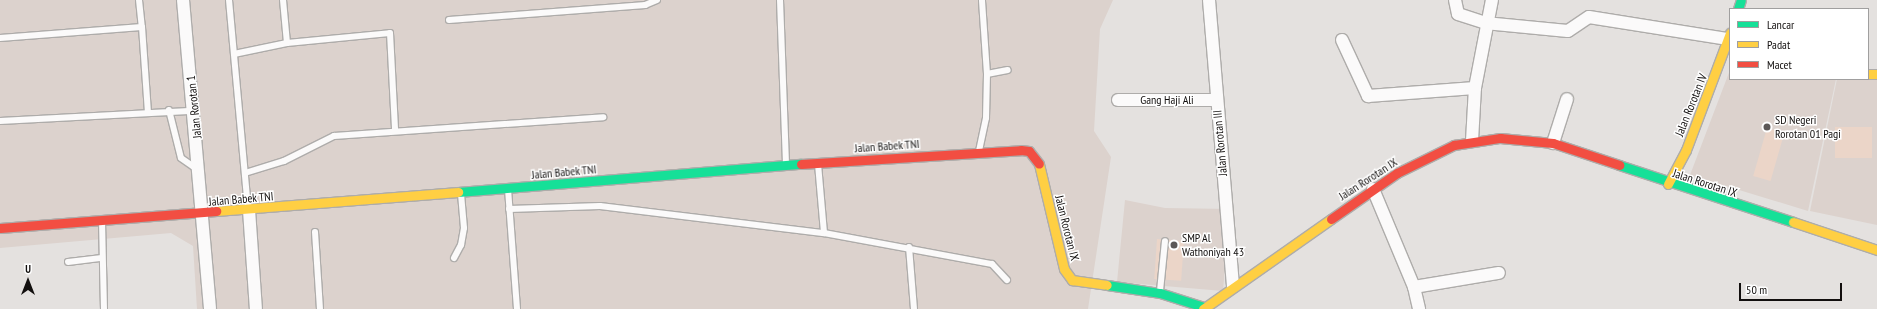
<!DOCTYPE html>
<html>
<head>
<meta charset="utf-8">
<style>
  body { margin:0 }
  #map { position:relative; width:1877px; height:309px; overflow:hidden; background:#e4e1df; font-family:"PT Sans Narrow",sans-serif }
  div>[style] { position:absolute }
  [style*='--x'] { left:calc(var(--x)*1px); top:calc(var(--y)*1px); width:calc(var(--w)*1px); rotate:calc(var(--a)*1deg) }
  .built>* { inset:0; background:#dcd2cd }
  .green>* { inset:0; background:#ebd5c8; transform-origin:0 0 }
  .roads { filter:drop-shadow(1px 0 #aeacaa) drop-shadow(-1px 0 #aeacaa) drop-shadow(0 1px #aeacaa) drop-shadow(0 -1px #aeacaa) }
  .lane>* { height:6px; margin:-3px; padding:0 3px; transform-origin:3px; border-radius:3px; background:#fbfafa }
  .street>* { height:12px; margin:-6px; padding:0 6px; transform-origin:6px; border-radius:6px; background:#fbfafa }
  .fast>* { height:9px; margin:-4.5px; padding:0 4.5px; transform-origin:4.5px; border-radius:4.5px; background:#16e098 }
  .slow>* { height:9px; margin:-4.5px; padding:0 4.5px; transform-origin:4.5px; border-radius:4.5px; background:#ffcf43 }
  .jam>* { height:9px; margin:-4.5px; padding:0 4.5px; transform-origin:4.5px; border-radius:4.5px; background:#f24e42 }
  .dots>* { width:11px; height:11px; translate:-50% -50%; box-sizing:border-box; border:2px solid #fff; border-radius:50% }
  span { translate:-50% -50%; white-space:nowrap; text-align:center; line-height:1.15; -webkit-text-stroke:3px #fff; paint-order:stroke }
  .street-label { font-size:12px; color:#120f0e }
  .poi-label { font-size:12px; color:#120f0e }
  .left { translate:0 -50%; text-align:left }
  .legend { position:absolute; left:1729px; top:8px; width:140px; height:72px; box-sizing:border-box; background:#fff; border:1px solid #a09f9f; margin:0; padding:5px 7px; list-style:none; font-size:12px; color:#120f0e }
  .legend li { display:flex; align-items:center; gap:8px; height:20px }
  .legend b { width:20px; border:1px solid #a09f9f }
  .north { position:absolute; left:8px; top:261px; width:40px; height:40px; -webkit-text-stroke:3px #fff; paint-order:stroke; rotate:0deg; font-size:11px; font-weight:700; line-height:16px; text-align:center; color:#120f0e }
  .north::after { content:''; display:block; margin:auto; width:14px; height:18px; background:#120f0e; clip-path:polygon(50% 0,100% 100%,50% 72%,0 100%) }
  .scale { position:absolute; left:1739px; top:283px; width:103px; height:18px; box-sizing:border-box; border:2px solid #120f0e; border-top:0; padding-left:5px; font-size:12px; line-height:14px; white-space:nowrap; color:#120f0e; -webkit-text-stroke:3px #fff; paint-order:stroke }
</style>
</head>
<body>
<div id="map">
  <div class="built">
    <i style="clip-path:polygon(0 0,1113px 0,1100px 29px,1094px 131px,1111px 157px,1088px 309px,197px 309px,193px 246px,171px 233px,0 248px)"></i>
    <i style="clip-path:polygon(1730px 70px,1730px 79px,1836px 79px,1808px 211px,1690px 175px)"></i>
    <i style="clip-path:polygon(1837px 79px,1877px 79px,1877px 225px,1810px 211px)"></i>
    <i style="clip-path:polygon(1125px 200px,1165px 208px,1230px 209px,1223px 291px,1117px 282px)"></i>
  </div>
  <div class="green">
    <i style="left:1835px;top:127px;width:37px;height:31px"></i>
    <i style="left:1767px;top:128px;width:18px;height:50px;rotate:16deg"></i>
    <i style="left:1157px;top:239px;width:27px;height:40px;rotate:4deg"></i>
  </div>
  <div class="roads">
    <div class="lane">
      <i style="--x:139;--y:0;--w:27;--a:84"></i>
      <i style="--x:229;--y:0;--w:209;--a:84.8"></i>
      <i style="--x:283;--y:0;--w:43;--a:84.7"></i>
      <i style="--x:780;--y:0;--w:164;--a:87.9"></i>
      <i style="--x:449;--y:20;--w:197;--a:-4.4"></i>
      <i style="--x:645;--y:5;--w:13;--a:-23"></i>
      <i style="--x:0;--y:38;--w:142;--a:-4.4"></i>
      <i style="--x:142;--y:27;--w:85;--a:86"></i>
      <i style="--x:234;--y:54;--w:54;--a:-11.7"></i>
      <i style="--x:287;--y:43;--w:103;--a:-5.5"></i>
      <i style="--x:390;--y:33;--w:96;--a:87"></i>
      <i style="--x:987;--y:74;--w:21;--a:-11"></i>
      <i style="--x:169;--y:110;--w:49;--a:76"></i>
      <i style="--x:181;--y:158;--w:21;--a:35"></i>
      <i style="--x:0;--y:121;--w:194;--a:-3"></i>
      <i style="--x:979;--y:151;--w:34;--a:-78"></i>
      <i style="--x:986;--y:118;--w:44;--a:-88.7"></i>
      <i style="--x:987;--y:74;--w:74;--a:-93.9"></i>
      <i style="--x:818;--y:164;--w:69;--a:85"></i>
      <i style="--x:245;--y:173;--w:41;--a:-17.1"></i>
      <i style="--x:284;--y:161;--w:56;--a:-26.6"></i>
      <i style="--x:334;--y:136;--w:270;--a:-4"></i>
      <i style="--x:508;--y:189;--w:120;--a:85.7"></i>
      <i style="--x:509;--y:209;--w:91;--a:-1.9"></i>
      <i style="--x:600;--y:206;--w:226;--a:6.9"></i>
      <i style="--x:824;--y:233;--w:171;--a:10.5"></i>
      <i style="--x:992;--y:264;--w:22;--a:47"></i>
      <i style="--x:102;--y:221;--w:88;--a:88.7"></i>
      <i style="--x:315;--y:232;--w:77;--a:86.3"></i>
      <i style="--x:909;--y:247;--w:62;--a:85.4"></i>
      <i style="--x:454;--y:258;--w:15;--a:-62"></i>
      <i style="--x:461;--y:245;--w:17;--a:-80"></i>
      <i style="--x:464;--y:228;--w:36;--a:-95"></i>
      <i style="--x:68;--y:262;--w:34;--a:-7"></i>
      <i style="--x:1160;--y:291;--w:50;--a:-84.3"></i>
    </div>
    <div class="street">
      <i style="--x:183;--y:0;--w:310;--a:85"></i>
      <i style="--x:1209;--y:0;--w:287;--a:85.2"></i>
      <i style="--x:1455;--y:0;--w:14;--a:78"></i>
      <i style="--x:1458;--y:14;--w:28;--a:18"></i>
      <i style="--x:1485;--y:23;--w:83;--a:5.5"></i>
      <i style="--x:1568;--y:31;--w:25;--a:-34"></i>
      <i style="--x:1589;--y:17;--w:141;--a:9"></i>
      <i style="--x:1342;--y:40;--w:62;--a:65.1"></i>
      <i style="--x:1368;--y:96;--w:107;--a:-4.3"></i>
      <i style="--x:1118;--y:100;--w:98;--a:0"></i>
      <i style="--x:1472;--y:141;--w:53;--a:-86.8"></i>
      <i style="--x:1475;--y:88;--w:90;--a:-79.1"></i>
      <i style="--x:1553;--y:143;--w:46;--a:-72.3"></i>
      <i style="--x:1373;--y:189;--w:106;--a:67.3"></i>
      <i style="--x:1414;--y:287;--w:23;--a:77"></i>
      <i style="--x:249;--y:210;--w:99;--a:86"></i>
      <i style="--x:1414;--y:287;--w:86;--a:-9.4"></i>
    </div>
    <div class="fast">
      <i style="--x:1738;--y:9;--w:9;--a:-72"></i>
      <i style="--x:1619;--y:165;--w:183;--a:18.1"></i>
      <i style="--x:458;--y:192;--w:344;--a:-4.7"></i>
      <i style="--x:1107;--y:285;--w:54;--a:8.6"></i>
      <i style="--x:1160;--y:293;--w:46;--a:17.7"></i>
    </div>
    <div class="slow">
      <i style="--x:1868;--y:74;--w:9;--a:0"></i>
      <i style="--x:1039;--y:164;--w:108;--a:76.6"></i>
      <i style="--x:1064;--y:269;--w:14;--a:54"></i>
      <i style="--x:1072;--y:280;--w:35;--a:8"></i>
      <i style="--x:1668;--y:184;--w:38;--a:-62"></i>
      <i style="--x:1686;--y:150;--w:125;--a:-69.4"></i>
      <i style="--x:216;--y:211;--w:243;--a:-4.5"></i>
      <i style="--x:1793;--y:222;--w:89;--a:18.4"></i>
      <i style="--x:1203;--y:309;--w:156;--a:-35.1"></i>
    </div>
    <div class="jam">
      <i style="--x:801;--y:164;--w:220;--a:-3.6"></i>
      <i style="--x:1021;--y:150;--w:8;--a:7"></i>
      <i style="--x:1029;--y:151;--w:16;--a:52"></i>
      <i style="--x:1331;--y:219;--w:80;--a:-34.9"></i>
      <i style="--x:1397;--y:173;--w:64;--a:-26.2"></i>
      <i style="--x:1454;--y:145;--w:47;--a:-8.7"></i>
      <i style="--x:1500;--y:138;--w:53;--a:5.4"></i>
      <i style="--x:1553;--y:143;--w:70;--a:18.4"></i>
      <i style="--x:0;--y:228;--w:217;--a:-4.5"></i>
    </div>
  </div>
  <div class="dots">
    <i style="left:1767px;top:127px;background:#5c5857"></i>
    <i style="left:1174px;top:245px;background:#5c5857"></i>
  </div>
  <div class="street-label">
    <span style="left:1167px;top:100px">Gang Haji Ali</span>
    <span style="left:1691px;top:105px;rotate:-68deg">Jalan Rorotan IV</span>
    <span style="left:194px;top:107px;rotate:-96deg">Jalan Rorotan 1</span>
    <span style="left:1220px;top:143px;rotate:-95deg">Jalan Rorotan III</span>
    <span style="left:887px;top:146px;rotate:-4deg">Jalan Babek TNI</span>
    <span style="left:564px;top:172px;rotate:-5deg">Jalan Babek TNI</span>
    <span style="left:1368px;top:179px;rotate:-33deg">Jalan Rorotan IX</span>
    <span style="left:1705px;top:183px;rotate:18deg">Jalan Rorotan IX</span>
    <span style="left:241px;top:199px;rotate:-5deg">Jalan Babek TNI</span>
    <span style="left:1067px;top:228px;rotate:76deg">Jalan Rorotan IX</span>
  </div>
  <div class="poi-label">
    <span class="left" style="left:1775px;top:127px">SD Negeri<br>Rorotan 01 Pagi</span>
    <span class="left" style="left:1182px;top:245px">SMP Al<br>Wathoniyah 43</span>
  </div>
  <ul class="legend">
  <li><b style="height:5px;background:#16e098"></b>Lancar</li>
  <li><b style="height:5px;background:#ffcf43"></b>Padat</li>
  <li><b style="height:5px;background:#f24e42"></b>Macet</li>
  </ul>
  <div class="north">U</div>
  <div class="scale">50 m</div>
</div>
</body>
</html>
